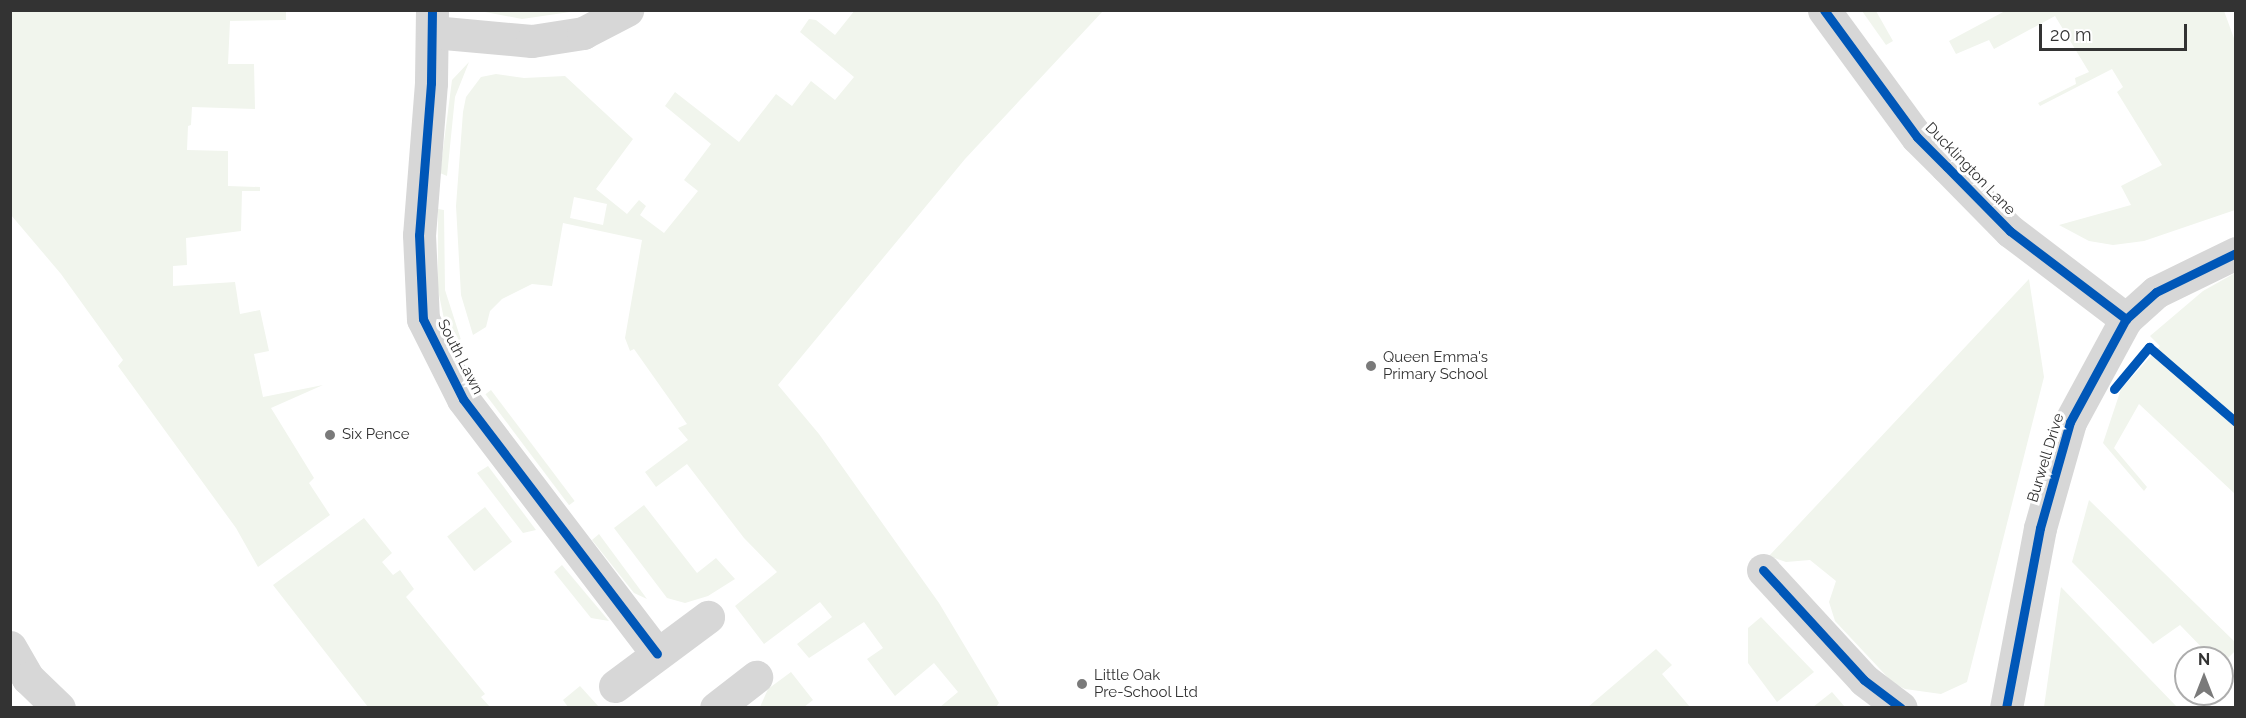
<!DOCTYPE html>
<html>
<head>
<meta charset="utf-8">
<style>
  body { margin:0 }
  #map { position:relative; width:2246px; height:718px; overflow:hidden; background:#fff; font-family:Raleway,sans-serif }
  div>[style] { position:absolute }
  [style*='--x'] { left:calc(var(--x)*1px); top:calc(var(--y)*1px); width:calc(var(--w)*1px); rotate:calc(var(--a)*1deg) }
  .green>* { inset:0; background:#f1f5ed; transform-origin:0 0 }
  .minor>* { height:33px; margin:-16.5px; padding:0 16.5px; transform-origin:16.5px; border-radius:16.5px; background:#d7d7d7 }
  .cycleway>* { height:9px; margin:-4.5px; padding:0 4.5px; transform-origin:4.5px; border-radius:4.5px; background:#0057b8 }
  .dots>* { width:16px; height:16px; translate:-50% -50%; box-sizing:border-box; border:3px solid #fff; border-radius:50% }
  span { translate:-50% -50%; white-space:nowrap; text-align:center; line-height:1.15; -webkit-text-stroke:6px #fff; paint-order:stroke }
  .street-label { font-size:15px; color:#333 }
  .poi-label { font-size:15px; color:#333 }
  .left { translate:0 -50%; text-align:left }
  .frame { position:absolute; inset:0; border:12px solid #333; pointer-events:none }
  .north { position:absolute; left:2174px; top:646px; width:60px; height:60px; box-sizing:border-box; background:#fff; border:2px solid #adadad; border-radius:50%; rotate:0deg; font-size:16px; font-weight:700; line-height:24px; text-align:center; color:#333 }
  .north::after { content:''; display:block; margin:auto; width:21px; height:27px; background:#7a7a7a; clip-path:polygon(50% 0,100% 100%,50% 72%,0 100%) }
  .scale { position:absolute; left:2039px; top:24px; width:148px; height:27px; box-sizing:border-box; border:3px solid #333; border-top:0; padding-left:8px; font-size:18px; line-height:21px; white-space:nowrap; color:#333; -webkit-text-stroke:4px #fff; paint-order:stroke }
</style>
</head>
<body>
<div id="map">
  <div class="green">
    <i style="clip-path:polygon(evenodd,855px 10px,1103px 11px,965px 159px,778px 385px,819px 434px,939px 603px,999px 703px,996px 707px,940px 707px,958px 692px,934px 663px,895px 696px,867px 659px,883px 648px,864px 622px,809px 658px,797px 644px,832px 617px,820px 602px,764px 644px,735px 606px,777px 572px,744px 538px,687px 464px,656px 487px,645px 472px,688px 440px,678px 428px,687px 424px,634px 349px,630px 351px,625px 338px,642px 240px,563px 223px,552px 286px,532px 284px,502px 299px,490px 311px,486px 327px,473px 335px,461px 295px,456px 206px,463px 112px,466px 97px,481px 77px,496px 74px,524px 78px,565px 76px,633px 139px,596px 189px,627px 214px,639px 200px,646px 206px,640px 215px,664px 233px,698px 191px,684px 180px,711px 144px,665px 106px,675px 92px,739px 142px,776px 94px,792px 106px,811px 81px,835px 100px,854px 77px,800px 32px,809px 19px,816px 20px,835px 35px,855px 10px,574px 197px,607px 204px,603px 225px,570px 218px,574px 197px)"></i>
    <i style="clip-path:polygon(10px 11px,286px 11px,286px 20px,230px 21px,228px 64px,254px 64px,255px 109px,192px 107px,191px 125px,188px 126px,187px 150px,228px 151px,228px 186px,260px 187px,260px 191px,242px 191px,241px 231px,186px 238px,187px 265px,173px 266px,173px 286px,235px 282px,240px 314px,260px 310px,269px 351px,254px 354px,263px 397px,323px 385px,271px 408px,314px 478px,309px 483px,330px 515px,258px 567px,236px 528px,118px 366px,123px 360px,61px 274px,11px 215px)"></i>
    <i style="clip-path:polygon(577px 11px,522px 19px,485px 12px,486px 10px)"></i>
    <i style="clip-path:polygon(1862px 11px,1876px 11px,1893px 41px,1886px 45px)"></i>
    <i style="clip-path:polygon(2005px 11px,2224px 11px,2235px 41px,2235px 210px,2144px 241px,2113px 245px,2089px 241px,2059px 225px,2131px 205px,2121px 186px,2162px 165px,2117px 92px,2123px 87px,2112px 69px,2040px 106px,2038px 103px,2076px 84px,2075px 78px,2089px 72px,2055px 16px,1994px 49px,1989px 40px,1956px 54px,1949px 41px)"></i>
    <i style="clip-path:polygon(469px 62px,455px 97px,447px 176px,440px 173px,452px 80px)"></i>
    <i style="clip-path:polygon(438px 209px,444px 210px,445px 290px,462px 343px,456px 345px,444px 319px,438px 290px)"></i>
    <i style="clip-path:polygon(2235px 273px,2235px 494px,2139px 404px,2114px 448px,2147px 487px,2144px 491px,2103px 443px,2121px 389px,2160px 346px,2150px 336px,2203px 291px)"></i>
    <i style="clip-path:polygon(2029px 279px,2044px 377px,1967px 682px,1941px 694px,1905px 689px,1893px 683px,1835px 621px,1829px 602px,1836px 581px,1810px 560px,1786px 562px,1769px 556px)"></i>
    <i style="left:491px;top:390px;width:139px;height:7px;rotate:53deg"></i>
    <i style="clip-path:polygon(488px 466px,536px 530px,523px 533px,477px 473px)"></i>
    <i style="clip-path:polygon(2089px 500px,2235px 642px,2235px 651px,2222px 664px,2222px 658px,2212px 658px,2180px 625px,2153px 644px,2072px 562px)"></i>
    <i style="clip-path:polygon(644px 505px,697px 573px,716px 558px,735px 579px,708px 596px,685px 603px,667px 598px,614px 528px)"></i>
    <i style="left:485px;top:507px;width:44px;height:48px;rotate:52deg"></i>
    <i style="clip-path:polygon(364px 518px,392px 553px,382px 562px,393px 575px,400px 570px,414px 589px,406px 597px,485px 694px,481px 697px,490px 707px,368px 707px,273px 585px)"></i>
    <i style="clip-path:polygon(599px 534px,647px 599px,634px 593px,592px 540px)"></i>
    <i style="clip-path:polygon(562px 565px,609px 621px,591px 618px,554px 572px)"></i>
    <i style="clip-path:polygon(2061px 587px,2177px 707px,2044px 707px)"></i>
    <i style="clip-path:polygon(1761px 617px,1814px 672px,1777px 702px,1748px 663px,1748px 628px)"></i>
    <i style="clip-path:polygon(1656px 649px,1672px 665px,1662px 674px,1690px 707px,1588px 707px)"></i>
    <i style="clip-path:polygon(791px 672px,813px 700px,804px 707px,760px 707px,768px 689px)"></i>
    <i style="clip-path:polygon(580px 686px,599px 707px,568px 707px,563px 700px)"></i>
    <i style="clip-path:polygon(1832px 692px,1845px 707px,1813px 707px)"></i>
  </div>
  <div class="minor">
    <i style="--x:432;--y:10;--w:73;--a:90.8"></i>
    <i style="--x:431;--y:83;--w:152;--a:94.5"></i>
    <i style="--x:419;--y:235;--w:84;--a:87.3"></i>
    <i style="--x:423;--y:319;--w:89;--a:63.4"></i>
    <i style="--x:463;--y:399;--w:320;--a:52.7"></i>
    <i style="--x:1824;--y:10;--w:157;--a:53.8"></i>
    <i style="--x:1917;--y:137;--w:42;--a:45"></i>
    <i style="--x:1947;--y:167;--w:90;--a:45.5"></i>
    <i style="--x:2010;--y:231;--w:146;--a:37.2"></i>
    <i style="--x:433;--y:32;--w:99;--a:5.2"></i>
    <i style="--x:532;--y:41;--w:52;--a:-8.9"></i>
    <i style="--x:583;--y:33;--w:50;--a:-27.6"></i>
    <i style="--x:1763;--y:570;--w:149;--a:47.4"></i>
    <i style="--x:1864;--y:680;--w:46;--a:37.1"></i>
    <i style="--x:10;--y:647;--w:36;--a:60"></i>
    <i style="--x:28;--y:678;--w:43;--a:44.1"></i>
    <i style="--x:615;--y:686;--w:116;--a:-36.6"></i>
    <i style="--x:716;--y:708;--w:51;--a:-37.8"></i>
    <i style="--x:2006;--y:708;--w:183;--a:-79.3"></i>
    <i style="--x:2040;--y:528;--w:110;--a:-74.2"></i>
    <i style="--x:2070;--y:422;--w:117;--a:-61.5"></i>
    <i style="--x:2126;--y:319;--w:40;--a:-42"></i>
    <i style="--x:2156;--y:292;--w:89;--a:-26"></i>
  </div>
  <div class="cycleway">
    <i style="--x:432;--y:10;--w:73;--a:90.8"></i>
    <i style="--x:431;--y:83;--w:152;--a:94.5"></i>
    <i style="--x:419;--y:235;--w:84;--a:87.3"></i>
    <i style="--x:423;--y:319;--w:89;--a:63.4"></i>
    <i style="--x:463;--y:399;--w:320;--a:52.7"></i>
    <i style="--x:1824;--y:10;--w:157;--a:53.8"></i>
    <i style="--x:1917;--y:137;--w:42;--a:45"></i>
    <i style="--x:1947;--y:167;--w:90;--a:45.5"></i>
    <i style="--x:2010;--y:231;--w:146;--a:37.2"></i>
    <i style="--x:2114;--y:389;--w:55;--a:-50.2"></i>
    <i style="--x:2149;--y:347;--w:115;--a:40.8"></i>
    <i style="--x:1763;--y:570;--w:149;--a:47.4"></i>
    <i style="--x:1864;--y:680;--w:46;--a:37.1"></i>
    <i style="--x:2006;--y:708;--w:183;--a:-79.3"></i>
    <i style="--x:2040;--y:528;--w:110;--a:-74.2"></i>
    <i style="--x:2070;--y:422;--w:117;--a:-61.5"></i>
    <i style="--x:2126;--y:319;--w:40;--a:-42"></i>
    <i style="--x:2156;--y:292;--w:89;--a:-26"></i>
  </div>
  <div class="dots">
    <i style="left:1371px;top:366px;background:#7a7a7a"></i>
    <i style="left:330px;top:435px;background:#7a7a7a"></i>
    <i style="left:1082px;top:684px;background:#7a7a7a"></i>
  </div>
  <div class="street-label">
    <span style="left:1970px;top:169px;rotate:46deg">Ducklington Lane</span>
    <span style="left:460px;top:357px;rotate:63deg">South Lawn</span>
    <span style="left:2046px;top:458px;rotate:-73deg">Burwell Drive</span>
  </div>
  <div class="poi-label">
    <span class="left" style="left:1383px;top:366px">Queen Emma's<br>Primary School</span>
    <span class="left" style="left:342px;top:435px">Six Pence</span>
    <span class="left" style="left:1094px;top:684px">Little Oak<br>Pre-School Ltd</span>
  </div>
  <div class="frame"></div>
  <div class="north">N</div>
  <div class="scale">20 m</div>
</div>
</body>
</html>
